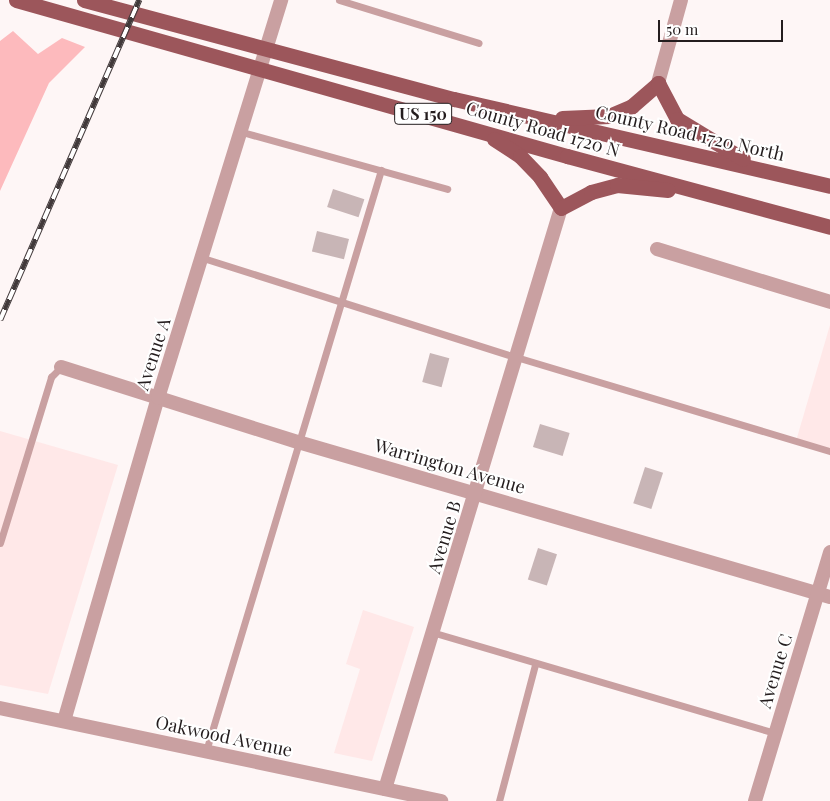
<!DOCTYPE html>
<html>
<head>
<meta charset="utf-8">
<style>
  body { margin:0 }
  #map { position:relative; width:830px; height:801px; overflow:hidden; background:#fef6f6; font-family:"Playfair Display",serif }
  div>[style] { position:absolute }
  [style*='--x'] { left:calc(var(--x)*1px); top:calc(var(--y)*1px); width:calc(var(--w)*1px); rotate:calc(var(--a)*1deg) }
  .built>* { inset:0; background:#ffe8e8 }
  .green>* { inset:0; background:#fdbabd }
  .building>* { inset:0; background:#c8b5b6; transform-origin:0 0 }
  .lane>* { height:7px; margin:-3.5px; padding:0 3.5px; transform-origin:3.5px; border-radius:3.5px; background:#c9a0a1 }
  .street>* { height:14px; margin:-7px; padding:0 7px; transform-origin:7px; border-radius:7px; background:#c9a0a1 }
  .primary>* { height:15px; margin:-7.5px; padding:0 7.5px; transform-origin:7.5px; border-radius:7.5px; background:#9c565b }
  .rail>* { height:5.5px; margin-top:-2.75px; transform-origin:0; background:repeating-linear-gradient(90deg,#fff 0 11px,#41393a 0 22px); box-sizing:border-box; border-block:1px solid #41393a }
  span { translate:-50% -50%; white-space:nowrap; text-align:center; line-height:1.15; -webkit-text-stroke:4px #fff; paint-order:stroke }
  .shield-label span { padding:1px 4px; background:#fff; border:1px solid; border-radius:4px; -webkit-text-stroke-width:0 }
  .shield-label { font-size:16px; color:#241d1e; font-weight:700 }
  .street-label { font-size:18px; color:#241d1e }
  .scale { position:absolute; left:658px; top:20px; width:125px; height:22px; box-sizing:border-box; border:2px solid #241d1e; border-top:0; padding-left:6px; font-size:15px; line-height:18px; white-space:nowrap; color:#241d1e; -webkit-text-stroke:4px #fff; paint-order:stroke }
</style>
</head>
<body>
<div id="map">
  <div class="built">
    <i style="clip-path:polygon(830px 325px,830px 451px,796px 441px)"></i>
    <i style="clip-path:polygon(0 431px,118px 465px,48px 694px,0 685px)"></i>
    <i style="clip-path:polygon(363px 610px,414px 627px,372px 761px,334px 753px,360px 669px,346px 664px)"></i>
  </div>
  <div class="green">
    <i style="clip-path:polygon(13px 31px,38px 54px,62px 38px,85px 47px,49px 83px,0 191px,0 41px)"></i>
  </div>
  <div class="building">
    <i style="left:333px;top:189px;width:33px;height:19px;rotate:18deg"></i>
    <i style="left:317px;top:231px;width:33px;height:21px;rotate:14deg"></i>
    <i style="left:430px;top:353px;width:20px;height:30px;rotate:15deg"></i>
    <i style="left:540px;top:424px;width:31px;height:24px;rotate:17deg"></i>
    <i style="left:645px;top:467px;width:19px;height:38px;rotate:18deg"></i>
    <i style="left:538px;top:548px;width:20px;height:33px;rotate:18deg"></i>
  </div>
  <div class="lane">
    <i style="--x:339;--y:0;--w:146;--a:17.1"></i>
    <i style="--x:242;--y:132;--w:213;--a:15.5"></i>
    <i style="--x:203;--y:258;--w:328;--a:17.6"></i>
    <i style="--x:516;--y:357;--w:328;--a:16.7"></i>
    <i style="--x:0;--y:543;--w:174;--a:-72.9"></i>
    <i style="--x:51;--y:377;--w:14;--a:-45"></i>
    <i style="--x:435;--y:633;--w:354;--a:16.4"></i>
    <i style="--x:206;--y:751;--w:607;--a:-73.24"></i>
    <i style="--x:499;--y:801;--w:141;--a:-75.2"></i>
  </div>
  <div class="street">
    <i style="--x:658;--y:83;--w:86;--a:-74.5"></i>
    <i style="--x:657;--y:249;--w:181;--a:17"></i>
    <i style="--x:61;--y:367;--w:249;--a:17.6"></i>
    <i style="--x:298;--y:442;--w:554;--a:16.24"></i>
    <i style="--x:0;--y:708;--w:451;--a:11.9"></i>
    <i style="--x:64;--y:721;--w:336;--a:-73.8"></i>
    <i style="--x:158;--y:398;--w:417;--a:-72.8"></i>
    <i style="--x:385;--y:789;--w:607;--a:-73.15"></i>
    <i style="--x:755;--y:801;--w:260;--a:-73.2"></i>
  </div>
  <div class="primary">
    <i style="--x:16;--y:0;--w:573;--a:15.81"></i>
    <i style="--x:567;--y:156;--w:272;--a:15.1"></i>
    <i style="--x:84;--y:0;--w:383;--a:15"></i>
    <i style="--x:454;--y:99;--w:386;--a:13"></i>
    <i style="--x:562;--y:118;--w:47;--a:-2.4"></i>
    <i style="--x:609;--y:116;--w:25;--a:-23"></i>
    <i style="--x:632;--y:106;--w:35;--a:-41"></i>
    <i style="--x:658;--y:83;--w:41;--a:62.2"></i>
    <i style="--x:677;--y:119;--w:77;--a:31.2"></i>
    <i style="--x:494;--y:139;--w:31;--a:33"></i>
    <i style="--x:520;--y:156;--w:29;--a:46"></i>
    <i style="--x:540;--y:177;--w:37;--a:56"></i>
    <i style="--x:561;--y:208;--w:34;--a:-28"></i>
    <i style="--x:591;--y:192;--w:27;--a:-15"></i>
    <i style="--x:617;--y:185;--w:51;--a:5.6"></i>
  </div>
  <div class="rail">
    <i style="--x:0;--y:320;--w:349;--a:-66.5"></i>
  </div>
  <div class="shield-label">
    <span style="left:423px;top:114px">US 150</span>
  </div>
  <div class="street-label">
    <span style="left:543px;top:129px;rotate:16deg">County Road 1720 N</span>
    <span style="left:690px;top:133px;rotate:13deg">County Road 1720 North</span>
    <span style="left:153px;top:354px;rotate:-72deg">Avenue A</span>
    <span style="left:450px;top:466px;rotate:16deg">Warrington Avenue</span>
    <span style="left:444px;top:537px;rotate:-73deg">Avenue B</span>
    <span style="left:775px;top:671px;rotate:-73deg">Avenue C</span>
    <span style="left:224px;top:736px;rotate:12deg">Oakwood Avenue</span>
  </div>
  <div class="scale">50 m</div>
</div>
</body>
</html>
